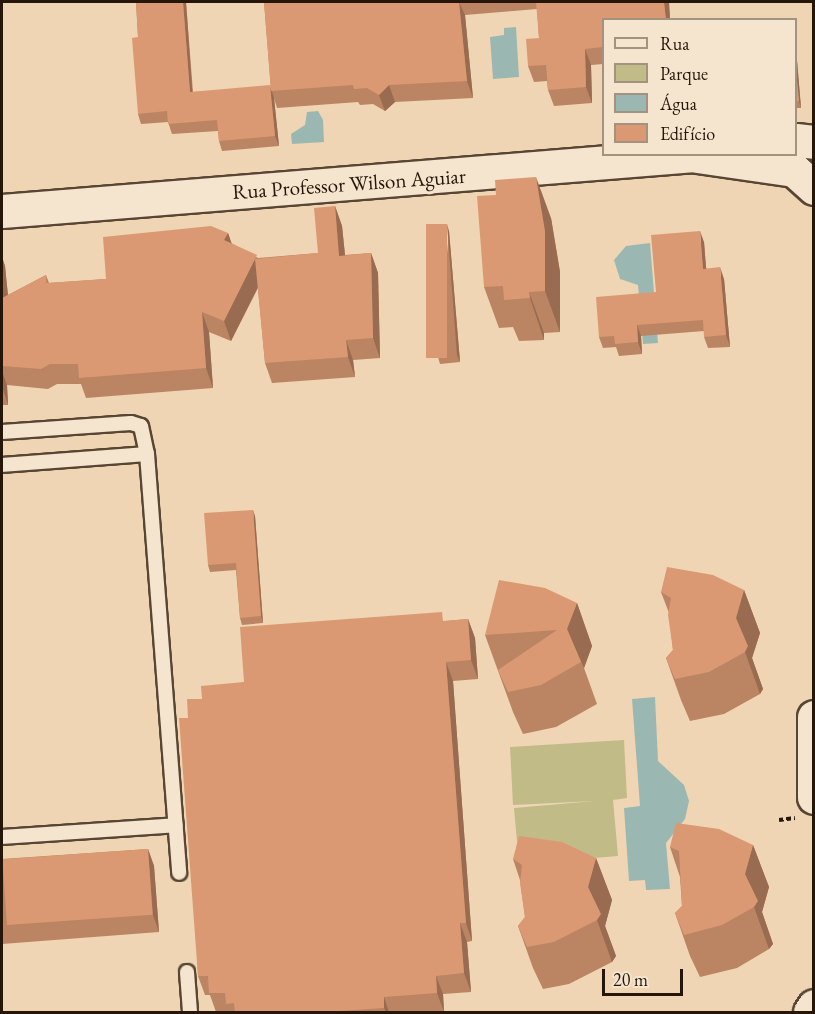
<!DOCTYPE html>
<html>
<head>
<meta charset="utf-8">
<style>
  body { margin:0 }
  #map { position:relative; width:815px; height:1014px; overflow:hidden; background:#efd5b3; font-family:"EB Garamond",serif }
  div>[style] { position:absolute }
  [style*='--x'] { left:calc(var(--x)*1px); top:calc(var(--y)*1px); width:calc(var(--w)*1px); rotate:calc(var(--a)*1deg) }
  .green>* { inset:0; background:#c1bb88 }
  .water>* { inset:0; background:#9ab8b1 }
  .path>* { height:4px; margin-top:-2px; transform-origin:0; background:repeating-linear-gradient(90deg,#251609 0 4.5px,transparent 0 7.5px) }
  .roads { filter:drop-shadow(2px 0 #584634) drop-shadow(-2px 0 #584634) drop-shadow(0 2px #584634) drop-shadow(0 -2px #584634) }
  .service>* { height:14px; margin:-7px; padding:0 7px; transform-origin:7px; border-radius:7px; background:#f5e4ce }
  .tertiary>* { height:33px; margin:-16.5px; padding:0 16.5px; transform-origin:16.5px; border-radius:16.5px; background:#f5e4ce }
  .wall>* { inset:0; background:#bb8463 }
  .shaded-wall>* { inset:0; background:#996b50 }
  .building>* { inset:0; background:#da9973; transform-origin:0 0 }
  span { translate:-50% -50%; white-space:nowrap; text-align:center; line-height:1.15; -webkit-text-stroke:6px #f5e4ce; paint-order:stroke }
  .street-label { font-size:21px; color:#251609 }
  .frame { position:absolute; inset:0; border:3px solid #251609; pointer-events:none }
  .legend { position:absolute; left:602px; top:18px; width:195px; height:138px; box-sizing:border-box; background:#f5e4ce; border:2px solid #a2927f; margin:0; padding:8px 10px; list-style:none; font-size:18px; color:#251609 }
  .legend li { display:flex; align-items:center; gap:12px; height:30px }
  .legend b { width:30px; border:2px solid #a2927f }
  .scale { position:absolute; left:602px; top:969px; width:81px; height:27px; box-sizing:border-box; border:3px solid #251609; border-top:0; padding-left:8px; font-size:18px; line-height:21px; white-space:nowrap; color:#251609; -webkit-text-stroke:4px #f5e4ce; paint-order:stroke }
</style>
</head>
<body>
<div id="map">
  <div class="green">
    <i style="clip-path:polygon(624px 740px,627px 798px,613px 800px,618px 856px,519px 864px,514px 808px,595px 801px,513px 805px,510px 747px)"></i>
  </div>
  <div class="water">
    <i style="clip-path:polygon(516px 27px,519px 77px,493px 79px,490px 37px,504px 35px,504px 28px)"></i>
    <i style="clip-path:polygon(318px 111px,323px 120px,324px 142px,292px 144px,291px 134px,305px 125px,307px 112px)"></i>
    <i style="clip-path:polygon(650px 243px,658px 343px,643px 344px,638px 285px,620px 279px,614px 260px,626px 246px)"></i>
    <i style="clip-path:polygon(655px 697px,658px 761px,684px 785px,689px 801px,685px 819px,666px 843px,670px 889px,646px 890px,645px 880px,629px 881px,624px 808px,640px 806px,632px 699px)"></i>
  </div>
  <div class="path">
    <i style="--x:779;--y:820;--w:16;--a:-7"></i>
  </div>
  <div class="roads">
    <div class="service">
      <i style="--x:2;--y:432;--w:129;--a:-4"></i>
      <i style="--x:131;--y:423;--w:10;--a:17"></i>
      <i style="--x:141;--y:426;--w:29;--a:78"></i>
      <i style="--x:147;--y:454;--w:420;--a:85.6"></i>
      <i style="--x:2;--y:465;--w:145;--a:-4.3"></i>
      <i style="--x:2;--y:837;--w:174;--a:-3.9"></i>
      <i style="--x:187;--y:972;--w:40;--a:85.7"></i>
    </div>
    <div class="tertiary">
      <i style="--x:796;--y:140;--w:18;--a:6"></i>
      <i style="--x:697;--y:156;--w:98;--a:8.2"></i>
      <i style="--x:794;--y:170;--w:27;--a:42"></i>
      <i style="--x:2;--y:211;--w:707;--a:-4.62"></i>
      <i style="--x:814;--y:717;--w:80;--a:90"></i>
      <i style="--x:810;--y:1012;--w:7;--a:-56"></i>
    </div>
  </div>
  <div class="wall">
    <i style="clip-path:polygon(136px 2px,186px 2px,193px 92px,271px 89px,264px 2px,669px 2px,670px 20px,603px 20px,603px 64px,591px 65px,592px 103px,554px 106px,548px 90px,547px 81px,534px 82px,528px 66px,539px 38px,537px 9px,465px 15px,473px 98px,395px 102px,385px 111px,373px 104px,360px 105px,358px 102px,277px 108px,274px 98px,279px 146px,222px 151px,219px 141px,218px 131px,172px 134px,168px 122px,141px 124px,138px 114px,138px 37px)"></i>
    <i style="clip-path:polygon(795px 37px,801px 108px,795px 108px)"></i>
    <i style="clip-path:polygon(335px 206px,342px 226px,345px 255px,371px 253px,378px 273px,380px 358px,353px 360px,355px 377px,272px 383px,265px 363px,258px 288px,231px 341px,209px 332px,213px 388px,86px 398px,81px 384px,57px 384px,48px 389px,7px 385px,8px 405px,2px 405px,2px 257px,5px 266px,8px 295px,46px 275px,49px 283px,106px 279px,228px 233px,231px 243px,258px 258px,318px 253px)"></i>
    <i style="clip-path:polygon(551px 218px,560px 272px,560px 332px,544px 333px,544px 340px,519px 341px,513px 327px,499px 328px,484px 287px)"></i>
    <i style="clip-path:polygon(449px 231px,460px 362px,440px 364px,438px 357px)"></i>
    <i style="clip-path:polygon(704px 242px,706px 268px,724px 279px,730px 347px,708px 348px,704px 337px,704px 331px,641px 336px,642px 354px,619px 356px,616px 347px,603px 348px,599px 337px,656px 292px)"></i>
    <i style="clip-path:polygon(255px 516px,263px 623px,242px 625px,240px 618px,236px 570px,210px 572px,208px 565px)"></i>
    <i style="clip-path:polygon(744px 590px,760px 633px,752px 658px,763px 689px,760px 694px,724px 714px,690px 721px,681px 700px,666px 658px,673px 650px,669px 613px,661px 592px)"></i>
    <i style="clip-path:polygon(577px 603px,592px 646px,584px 668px,597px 704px,556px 727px,523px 734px,513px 712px,485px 635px)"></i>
    <i style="clip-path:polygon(468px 619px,475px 638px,478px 679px,453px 681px,472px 941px,467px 942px,471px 992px,443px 994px,444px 1012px,216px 1012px,210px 995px,205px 995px,198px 976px,188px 718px,202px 699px,244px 682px,446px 621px)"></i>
    <i style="clip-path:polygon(753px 845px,769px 887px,762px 912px,773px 944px,769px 949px,737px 968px,700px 977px,690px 956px,675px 913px,682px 906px,680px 877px,670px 847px)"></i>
    <i style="clip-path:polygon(148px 849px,154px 866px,159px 932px,2px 944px,2px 859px)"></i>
    <i style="clip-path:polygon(596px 858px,612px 900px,605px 926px,616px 956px,612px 962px,569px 984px,543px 989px,533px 968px,518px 926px,525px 917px,520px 880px,513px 859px)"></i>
  </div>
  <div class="shaded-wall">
    <i style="clip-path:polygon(183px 2px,186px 2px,193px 102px,190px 92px)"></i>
    <i style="clip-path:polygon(459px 2px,465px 15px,473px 98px,467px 81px)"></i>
    <i style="clip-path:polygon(664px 2px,669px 2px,670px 20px,666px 20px)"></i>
    <i style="clip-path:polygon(795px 37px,801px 108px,799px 101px,795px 60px)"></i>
    <i style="clip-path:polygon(585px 49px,591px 65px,592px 103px,586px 87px)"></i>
    <i style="clip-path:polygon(270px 85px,274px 98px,279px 146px,275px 136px)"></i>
    <i style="clip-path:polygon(389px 85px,395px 102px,385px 111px,379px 95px)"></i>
    <i style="clip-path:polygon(536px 177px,551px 218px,560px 272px,560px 332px,545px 291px)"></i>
    <i style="clip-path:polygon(335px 206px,342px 226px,347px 275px,339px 256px)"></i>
    <i style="clip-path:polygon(447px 224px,449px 231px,460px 362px,457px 355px)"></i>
    <i style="clip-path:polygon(700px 231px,704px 242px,707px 280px,703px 269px)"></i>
    <i style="clip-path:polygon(228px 233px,235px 253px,224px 240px)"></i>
    <i style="clip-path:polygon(371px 253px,378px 273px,380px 358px,373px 338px)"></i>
    <i style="clip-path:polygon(2px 257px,5px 266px,10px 317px,2px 298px)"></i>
    <i style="clip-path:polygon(255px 259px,262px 279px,231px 341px,224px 321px)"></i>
    <i style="clip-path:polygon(720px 267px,724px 279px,730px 347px,726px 335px)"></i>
    <i style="clip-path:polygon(529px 292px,544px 333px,544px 340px,530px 298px)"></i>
    <i style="clip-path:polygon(202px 312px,209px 332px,213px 388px,206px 368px)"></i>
    <i style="clip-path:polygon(637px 325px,641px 336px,642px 354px,638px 342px)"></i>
    <i style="clip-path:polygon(346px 340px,353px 360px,355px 377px,348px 357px)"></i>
    <i style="clip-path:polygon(2px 371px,7px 385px,8px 405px,2px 386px)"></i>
    <i style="clip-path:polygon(253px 510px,255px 516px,263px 623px,261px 616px)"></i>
    <i style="clip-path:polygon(744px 590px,760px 633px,752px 658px,763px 689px,760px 694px,745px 652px,736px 618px)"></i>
    <i style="clip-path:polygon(577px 603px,592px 646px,584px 668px,567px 629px)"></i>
    <i style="clip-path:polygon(468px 619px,475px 638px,478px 679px,471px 660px)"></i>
    <i style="clip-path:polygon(446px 662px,453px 681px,472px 941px,466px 923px)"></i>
    <i style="clip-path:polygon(753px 845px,769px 887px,762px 912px,773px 944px,769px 949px,754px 907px,745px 874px)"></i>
    <i style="clip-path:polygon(148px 849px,154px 866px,159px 932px,153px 915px)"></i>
    <i style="clip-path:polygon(596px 858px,612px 900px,605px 926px,616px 956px,612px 962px,597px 920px,588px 887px)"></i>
    <i style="clip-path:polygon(460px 923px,467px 942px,471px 992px,464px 973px)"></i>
    <i style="clip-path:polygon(436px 976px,443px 994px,444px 1012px,437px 993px)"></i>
    <i style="clip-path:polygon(384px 997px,389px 1012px,386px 1012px,384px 1008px)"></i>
  </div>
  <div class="building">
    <i style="clip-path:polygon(136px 2px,183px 2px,190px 92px,270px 85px,275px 136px,219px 141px,217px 120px,168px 124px,167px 111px,138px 114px,132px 38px,138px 37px)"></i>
    <i style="clip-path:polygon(264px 2px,459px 2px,467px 81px,389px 85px,379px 95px,367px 88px,354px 89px,353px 85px,271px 91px)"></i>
    <i style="clip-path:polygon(536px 2px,664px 2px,666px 20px,603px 20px,603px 47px,585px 49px,586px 87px,548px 90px,546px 65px,528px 66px,526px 39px,539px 38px)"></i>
    <i style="clip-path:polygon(795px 60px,799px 101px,795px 101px)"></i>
    <i style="clip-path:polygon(536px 177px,545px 231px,545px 291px,529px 292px,530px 298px,504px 300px,503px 286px,484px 287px,477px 196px,496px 195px,495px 180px)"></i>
    <i style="clip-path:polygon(335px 206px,339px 256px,371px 253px,373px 338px,346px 340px,348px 357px,265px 363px,255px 259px,224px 321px,202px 312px,206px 368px,79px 378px,78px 364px,50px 364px,41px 369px,2px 366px,2px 288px,2px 298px,46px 275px,46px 283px,106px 279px,103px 237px,211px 226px,228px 233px,224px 240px,257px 255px,255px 259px,318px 253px,314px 208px)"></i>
    <i style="left:426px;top:224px;width:21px;height:134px"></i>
    <i style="clip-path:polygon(700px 231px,703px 269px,720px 267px,726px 335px,704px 337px,703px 320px,637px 325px,638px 342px,615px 344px,614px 336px,599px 337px,596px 297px,656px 292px,651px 235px)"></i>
    <i style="clip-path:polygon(253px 510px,261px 616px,240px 618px,236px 563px,208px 565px,204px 513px)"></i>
    <i style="clip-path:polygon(667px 567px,713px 575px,744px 590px,736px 618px,748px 646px,745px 652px,709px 672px,675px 679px,666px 658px,673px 650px,668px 615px,671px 598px,661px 592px)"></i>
    <i style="clip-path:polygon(499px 580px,545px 588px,577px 603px,567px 629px,581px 662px,541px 685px,508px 692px,498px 670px,557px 630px,485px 635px)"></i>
    <i style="clip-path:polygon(442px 612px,443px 621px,468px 619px,471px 660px,446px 662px,466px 923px,460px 923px,464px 973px,436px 976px,437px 993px,384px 997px,384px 1008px,325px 1012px,235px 1012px,234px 1003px,226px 1004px,225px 993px,209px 993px,208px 976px,198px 976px,179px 718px,188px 718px,187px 699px,202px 699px,201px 686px,244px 682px,240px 627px)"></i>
    <i style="clip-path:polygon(676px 823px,719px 829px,753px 845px,745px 874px,758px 901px,754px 907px,722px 925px,684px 935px,675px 913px,682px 906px,679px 851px,670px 847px)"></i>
    <i style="clip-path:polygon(519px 836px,562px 842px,596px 858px,588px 887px,601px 914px,597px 920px,554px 942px,527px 947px,518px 926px,525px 917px,520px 883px,522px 865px,513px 859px)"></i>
    <i style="left:148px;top:849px;width:66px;height:146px;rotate:86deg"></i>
  </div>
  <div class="street-label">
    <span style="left:349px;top:184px;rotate:-4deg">Rua Professor Wilson Aguiar</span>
  </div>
  <div class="frame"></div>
  <ul class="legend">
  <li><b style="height:8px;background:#f5e4ce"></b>Rua</li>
  <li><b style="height:16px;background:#c1bb88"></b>Parque</li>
  <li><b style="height:16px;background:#9ab8b1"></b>Água</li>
  <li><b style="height:16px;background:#da9973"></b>Edifício</li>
  </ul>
  <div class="scale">20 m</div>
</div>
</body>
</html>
